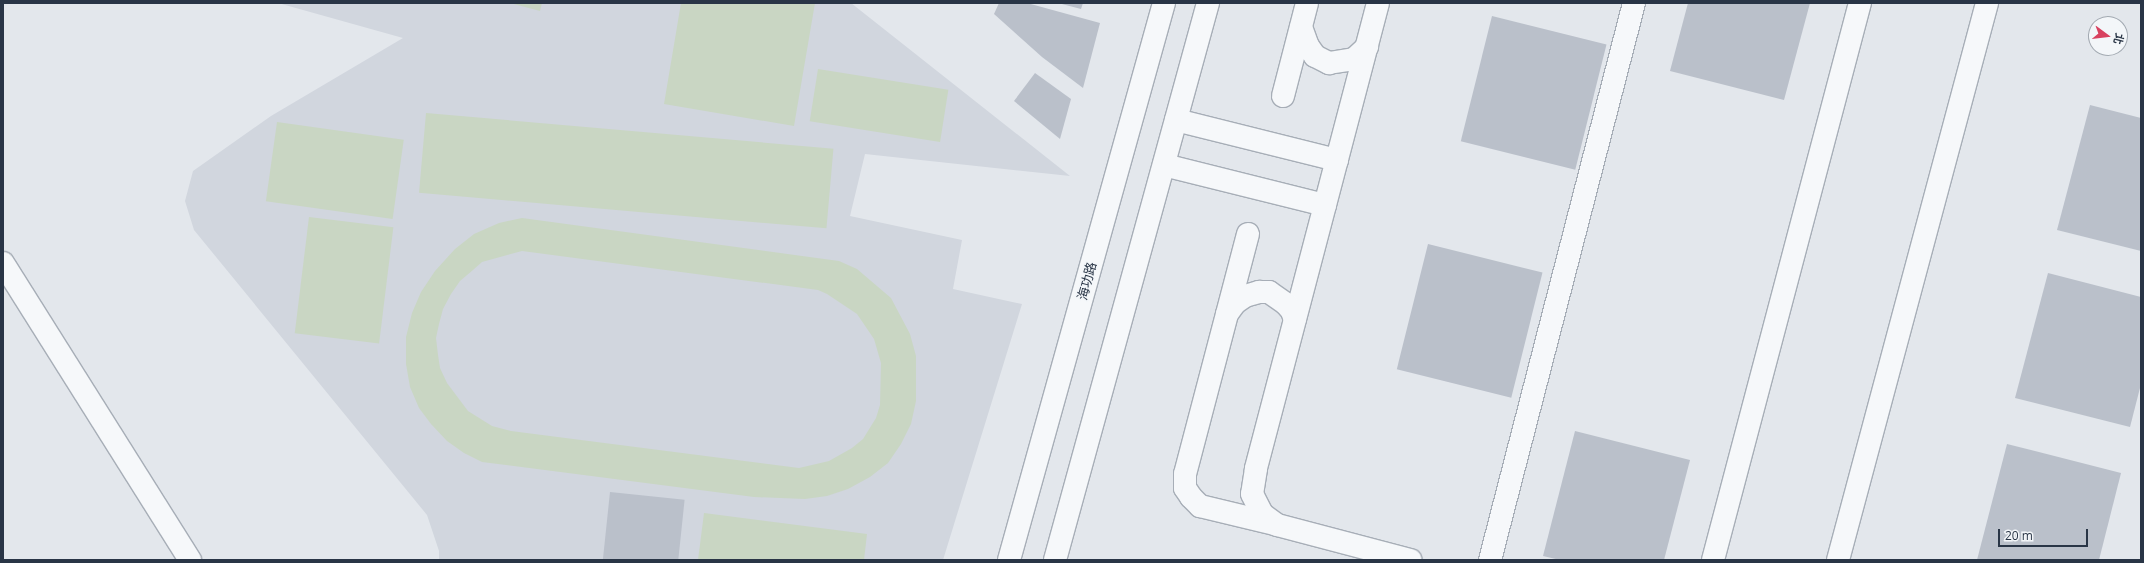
<!DOCTYPE html>
<html>
<head>
<meta charset="utf-8">
<style>
  body { margin:0 }
  #map { position:relative; width:2144px; height:563px; overflow:hidden; background:#e3e7ec; font-family:"Open Sans","Noto Sans TC",sans-serif }
  div>[style] { position:absolute }
  [style*='--x'] { left:calc(var(--x)*1px); top:calc(var(--y)*1px); width:calc(var(--w)*1px); rotate:calc(var(--a)*1deg) }
  .built>* { inset:0; background:#d1d6de }
  .green>* { inset:0; background:#c9d6c3; transform-origin:0 0 }
  .building>* { inset:0; background:#bac0ca; transform-origin:0 0 }
  .roads { filter:drop-shadow(1px 0 #a7aeb7) drop-shadow(-1px 0 #a7aeb7) drop-shadow(0 1px #a7aeb7) drop-shadow(0 -1px #a7aeb7) }
  .minor>* { height:22px; margin:-11px; padding:0 11px; transform-origin:11px; border-radius:11px; background:#f6f8fa }
  span { translate:-50% -50%; white-space:nowrap; text-align:center; line-height:1.15; -webkit-text-stroke:3px #f3f6f9; paint-order:stroke }
  .street-label { font-size:13px; color:#293546 }
  .frame { position:absolute; inset:0; border:4px solid #293546; pointer-events:none }
  .north { position:absolute; left:2088px; top:16px; width:40px; height:40px; box-sizing:border-box; background:#f3f6f9; border:1px solid #a2a9b1; border-radius:50%; rotate:105deg; font-size:11px; font-weight:700; line-height:16px; text-align:center; color:#293546 }
  .north::after { content:''; display:block; margin:auto; width:14px; height:18px; background:#d8415f; clip-path:polygon(50% 0,100% 100%,50% 72%,0 100%) }
  .scale { position:absolute; left:1998px; top:529px; width:90px; height:18px; box-sizing:border-box; border:2px solid #293546; border-top:0; padding-left:5px; font-size:12px; line-height:14px; white-space:nowrap; color:#293546; -webkit-text-stroke:3px #f3f6f9; paint-order:stroke }
</style>
</head>
<body>
<div id="map">
  <div class="built">
    <i style="clip-path:polygon(278px 3px,851px 3px,1070px 176px,865px 154px,850px 216px,962px 240px,953px 289px,1022px 304px,943px 560px,439px 560px,439px 551px,427px 515px,194px 230px,185px 201px,193px 171px,271px 116px,403px 38px)"></i>
  </div>
  <div class="green">
    <i style="clip-path:polygon(510px 3px,542px 3px,540px 11px)"></i>
    <i style="clip-path:polygon(681px 3px,815px 3px,794px 126px,664px 104px)"></i>
    <i style="left:818px;top:69px;width:132px;height:53px;rotate:9deg"></i>
    <i style="left:426px;top:113px;width:409px;height:80px;rotate:5deg"></i>
    <i style="left:277px;top:122px;width:128px;height:80px;rotate:8deg"></i>
    <i style="left:309px;top:217px;width:85px;height:117px;rotate:7deg"></i>
    <i style="clip-path:polygon(evenodd,522px 218px,839px 261px,857px 269px,891px 298px,910px 334px,916px 356px,916px 401px,911px 424px,901px 444px,888px 463px,870px 477px,848px 489px,827px 496px,805px 499px,754px 497px,482px 462px,464px 453px,447px 441px,431px 424px,419px 408px,410px 387px,406px 364px,406px 337px,412px 313px,421px 292px,435px 271px,455px 249px,474px 234px,499px 223px,522px 218px,522px 251px,818px 290px,827px 294px,857px 314px,874px 339px,881px 363px,880px 405px,876px 418px,863px 439px,852px 448px,829px 461px,799px 468px,511px 431px,492px 426px,468px 411px,447px 383px,440px 368px,438px 355px,436px 338px,439px 324px,443px 309px,451px 294px,460px 281px,473px 270px,482px 262px,522px 251px)"></i>
    <i style="clip-path:polygon(704px 513px,867px 534px,864px 560px,698px 560px)"></i>
  </div>
  <div class="building">
    <i style="clip-path:polygon(999px 3px,1027px 3px,1100px 23px,1083px 88px,1042px 57px,994px 14px)"></i>
    <i style="clip-path:polygon(1058px 3px,1083px 3px,1081px 9px)"></i>
    <i style="clip-path:polygon(1688px 3px,1810px 3px,1784px 100px,1670px 71px)"></i>
    <i style="left:1492px;top:16px;width:118px;height:129px;rotate:14deg"></i>
    <i style="clip-path:polygon(1035px 73px,1071px 99px,1060px 139px,1014px 101px)"></i>
    <i style="clip-path:polygon(2090px 105px,2141px 118px,2141px 251px,2057px 230px)"></i>
    <i style="left:1428px;top:244px;width:118px;height:129px;rotate:14deg"></i>
    <i style="clip-path:polygon(2048px 273px,2141px 297px,2141px 384px,2130px 427px,2015px 398px)"></i>
    <i style="clip-path:polygon(1575px 431px,1690px 460px,1664px 560px,1560px 560px,1543px 556px)"></i>
    <i style="clip-path:polygon(2007px 444px,2121px 473px,2099px 560px,1977px 560px)"></i>
    <i style="left:610px;top:492px;width:75px;height:68px;rotate:6deg"></i>
  </div>
  <div class="roads">
    <div class="minor">
      <i style="--x:1378;--y:3;--w:482;--a:104.7"></i>
      <i style="--x:1256;--y:469;--w:25;--a:99"></i>
      <i style="--x:1252;--y:494;--w:22;--a:63"></i>
      <i style="--x:1262;--y:514;--w:19;--a:36"></i>
      <i style="--x:1277;--y:525;--w:138;--a:14.7"></i>
      <i style="--x:1301;--y:27;--w:20;--a:70"></i>
      <i style="--x:1308;--y:46;--w:12;--a:55"></i>
      <i style="--x:1315;--y:56;--w:16;--a:27"></i>
      <i style="--x:1329;--y:63;--w:25;--a:-9"></i>
      <i style="--x:1354;--y:59;--w:18;--a:-43"></i>
      <i style="--x:1283;--y:96;--w:96;--a:-75.5"></i>
      <i style="--x:1176;--y:120;--w:166;--a:14"></i>
      <i style="--x:1164;--y:165;--w:166;--a:14"></i>
      <i style="--x:1248;--y:234;--w:248;--a:104.7"></i>
      <i style="--x:1185;--y:474;--w:14;--a:90"></i>
      <i style="--x:1185;--y:488;--w:11;--a:56"></i>
      <i style="--x:1191;--y:497;--w:13;--a:45"></i>
      <i style="--x:1200;--y:506;--w:77;--a:13.5"></i>
      <i style="--x:3;--y:263;--w:351;--a:57.8"></i>
      <i style="--x:1227;--y:314;--w:14;--a:-54"></i>
      <i style="--x:1235;--y:303;--w:12;--a:-35"></i>
      <i style="--x:1245;--y:296;--w:15;--a:-16"></i>
      <i style="--x:1259;--y:292;--w:10;--a:0"></i>
      <i style="--x:1269;--y:292;--w:21;--a:35"></i>
      <i style="--x:1286;--y:304;--w:9;--a:49"></i>
      <i style="--x:1292;--y:311;--w:9;--a:72"></i>
      <i style="--x:1009;--y:560;--w:578;--a:-74.45"></i>
      <i style="--x:1055;--y:560;--w:578;--a:-74.64"></i>
      <i style="--x:1490;--y:560;--w:575;--a:-75.5"></i>
      <i style="--x:1713;--y:560;--w:576;--a:-75.22"></i>
      <i style="--x:1838;--y:560;--w:577;--a:-75.02"></i>
    </div>
  </div>
  <div class="street-label">
    <span style="left:1087px;top:281px;rotate:-75deg">海功路</span>
  </div>
  <div class="frame"></div>
  <div class="north">北</div>
  <div class="scale">20 m</div>
</div>
</body>
</html>
